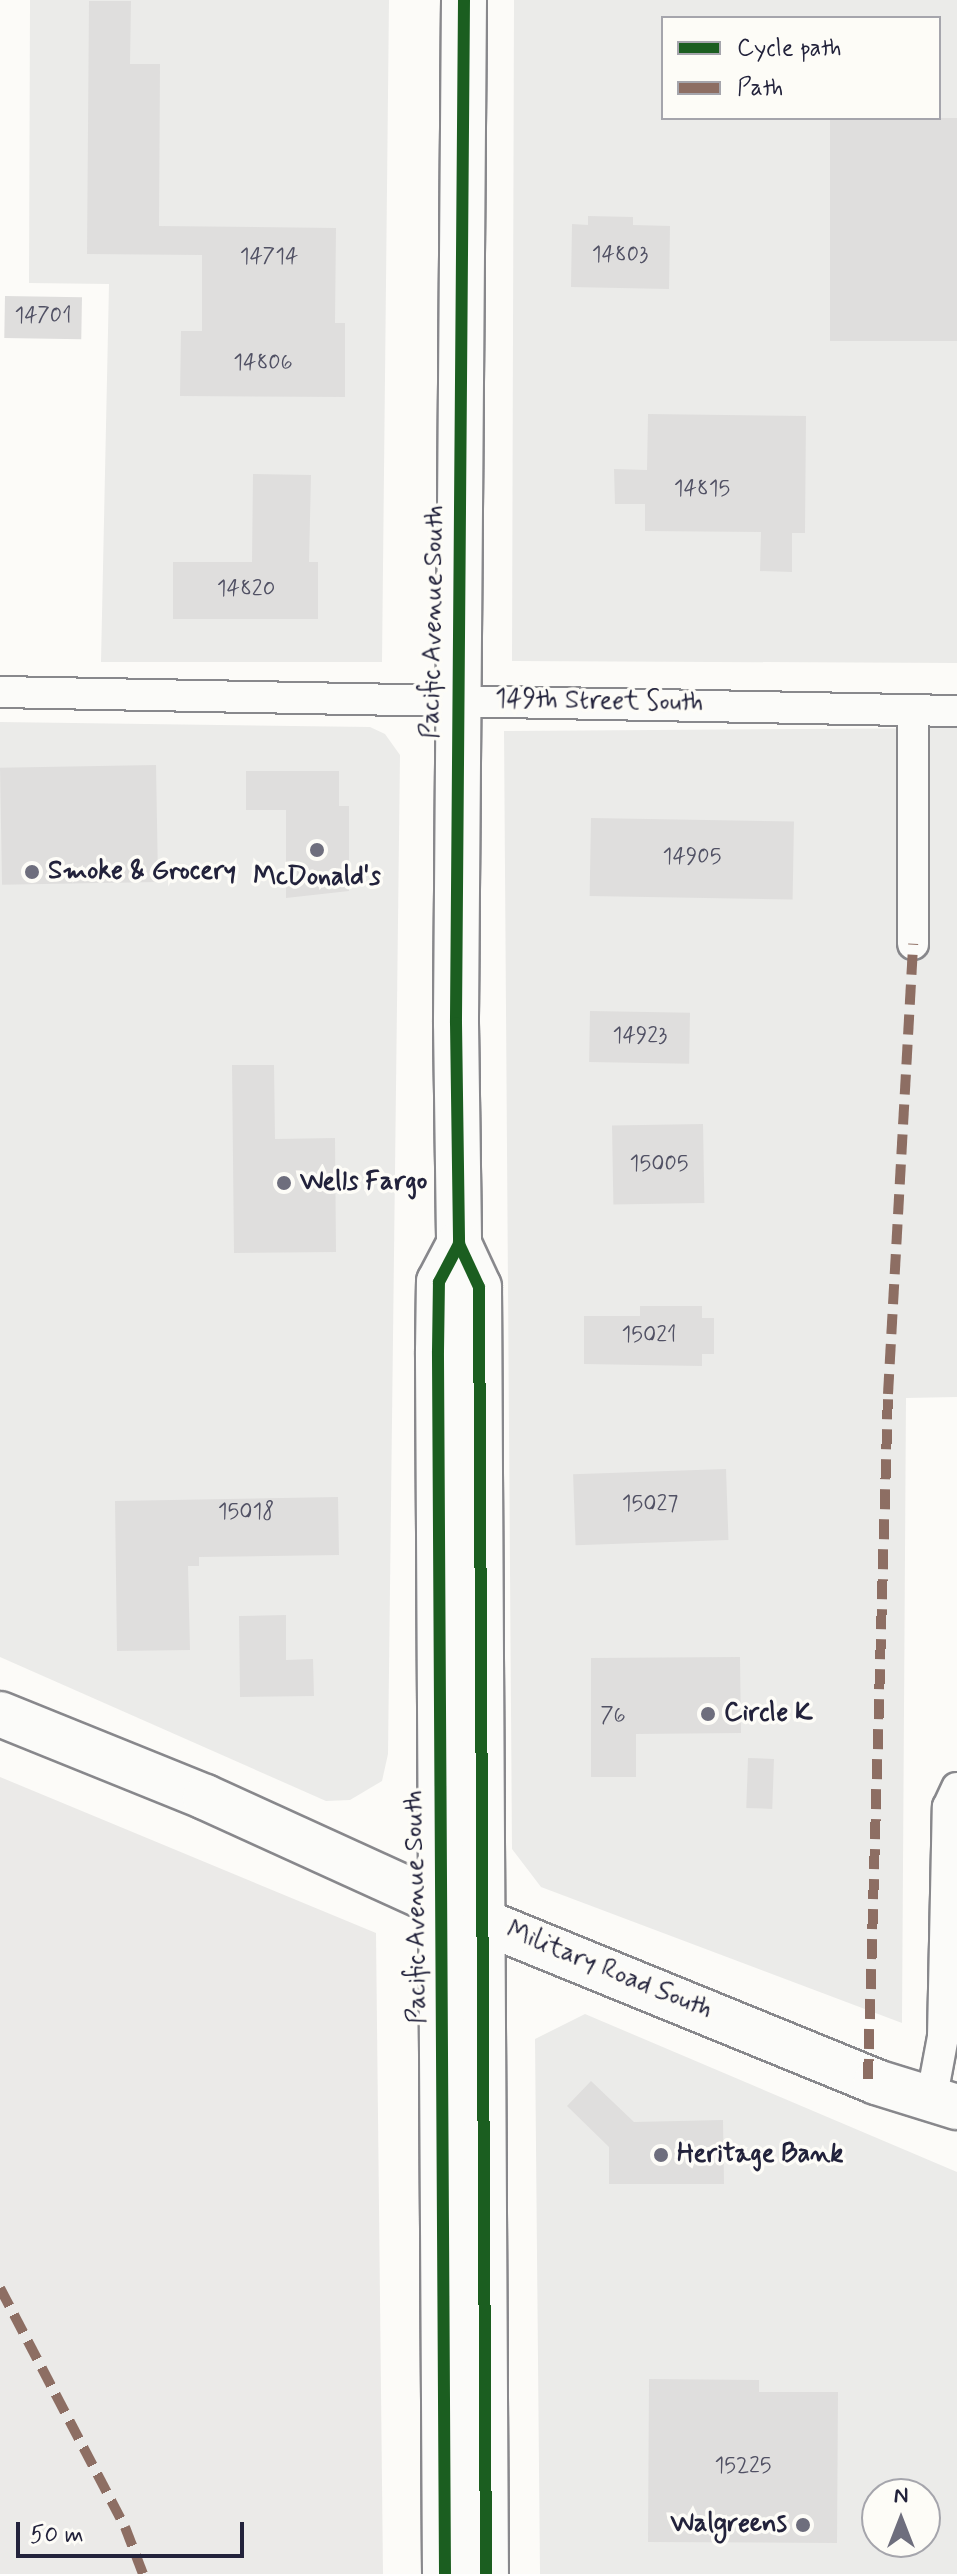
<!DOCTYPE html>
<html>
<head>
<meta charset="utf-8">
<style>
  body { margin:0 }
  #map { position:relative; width:957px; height:2574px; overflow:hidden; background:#fcfbf8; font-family:Mynerve,sans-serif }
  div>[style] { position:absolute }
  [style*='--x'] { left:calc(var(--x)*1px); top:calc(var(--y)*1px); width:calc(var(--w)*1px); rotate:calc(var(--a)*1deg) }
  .built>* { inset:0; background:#ebebe9 }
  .green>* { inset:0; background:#ebeae8 }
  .building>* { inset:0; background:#dfdedd; transform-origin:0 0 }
  .roads { filter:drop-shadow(2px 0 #88888c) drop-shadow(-2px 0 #88888c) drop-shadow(0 2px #88888c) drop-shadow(0 -2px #88888c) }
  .street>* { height:30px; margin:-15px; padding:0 15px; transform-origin:15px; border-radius:15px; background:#fbfbf9 }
  .secondary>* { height:44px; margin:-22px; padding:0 22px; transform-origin:22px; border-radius:22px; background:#fbfbf9 }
  .primary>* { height:44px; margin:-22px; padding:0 22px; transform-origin:22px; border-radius:22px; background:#fbfbf9 }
  .quiet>* { height:10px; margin-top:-5px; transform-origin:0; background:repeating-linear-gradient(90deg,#8d6e63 0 20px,transparent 0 30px) }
  .cycleway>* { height:12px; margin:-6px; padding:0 6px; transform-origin:6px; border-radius:6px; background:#1b5e20 }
  .dots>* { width:22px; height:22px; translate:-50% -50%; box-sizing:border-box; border:4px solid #fdfcf7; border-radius:50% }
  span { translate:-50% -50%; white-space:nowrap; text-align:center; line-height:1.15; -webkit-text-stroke:7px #fdfcf7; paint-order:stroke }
  .number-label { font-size:22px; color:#515164 }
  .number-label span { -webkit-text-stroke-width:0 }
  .street-label { font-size:26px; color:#22223b }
  .poi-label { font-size:26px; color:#22223b; font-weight:700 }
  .left { translate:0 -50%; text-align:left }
  .right { translate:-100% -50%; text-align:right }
  .legend { position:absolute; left:661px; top:16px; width:280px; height:104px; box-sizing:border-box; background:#fdfcf7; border:2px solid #a5a5ac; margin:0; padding:10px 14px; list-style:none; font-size:24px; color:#22223b }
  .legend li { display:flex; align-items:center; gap:16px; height:40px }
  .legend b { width:40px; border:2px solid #a5a5ac }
  .north { position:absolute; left:861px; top:2478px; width:80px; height:80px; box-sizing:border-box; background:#fdfcf7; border:2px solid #a5a5ac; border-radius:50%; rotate:0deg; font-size:22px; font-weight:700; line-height:32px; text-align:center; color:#22223b }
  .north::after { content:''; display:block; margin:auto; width:28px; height:36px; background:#6e6e7d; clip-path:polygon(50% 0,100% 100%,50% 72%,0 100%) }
  .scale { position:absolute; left:16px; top:2522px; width:228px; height:36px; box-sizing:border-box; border:4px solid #22223b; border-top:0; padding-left:10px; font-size:24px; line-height:28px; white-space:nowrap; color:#22223b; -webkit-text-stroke:6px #fdfcf7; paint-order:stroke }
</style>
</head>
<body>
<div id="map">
  <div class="built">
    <i style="clip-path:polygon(30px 0,389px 0,382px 662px,101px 662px,109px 284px,29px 283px)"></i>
    <i style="clip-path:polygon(evenodd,514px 0,957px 0,957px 663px,512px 661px,514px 0,663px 18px,939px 18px,939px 118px,663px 118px,663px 18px)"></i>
    <i style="clip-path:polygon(0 722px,370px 727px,385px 734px,400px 755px,388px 1754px,382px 1781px,350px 1800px,326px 1801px,0 1657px)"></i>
    <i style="clip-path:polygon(957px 728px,957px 1397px,906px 1398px,902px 2023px,541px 1887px,512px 1849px,504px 731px)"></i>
    <i style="clip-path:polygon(evenodd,585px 2014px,957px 2172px,957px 2574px,540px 2574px,535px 2039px,585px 2014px,877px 2494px,925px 2494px,925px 2542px,877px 2542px,877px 2494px)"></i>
  </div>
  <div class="green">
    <i style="clip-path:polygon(0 1777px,376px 1933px,383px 2574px,0 2574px)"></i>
  </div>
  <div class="building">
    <i style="clip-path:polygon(89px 1px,131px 1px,130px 64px,160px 64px,159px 226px,336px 228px,335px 323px,345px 323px,345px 397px,180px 396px,181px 331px,202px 331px,202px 255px,87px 254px)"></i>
    <i style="left:830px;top:118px;width:127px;height:223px"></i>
    <i style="clip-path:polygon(588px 216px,633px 217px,633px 225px,670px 226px,669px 289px,571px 287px,572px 224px,588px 225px)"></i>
    <i style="left:5px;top:296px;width:77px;height:42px;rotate:1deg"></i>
    <i style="clip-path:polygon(648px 414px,806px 416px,805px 533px,792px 533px,792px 572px,760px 571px,761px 532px,645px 531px,645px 504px,615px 504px,614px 469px,647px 470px)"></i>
    <i style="clip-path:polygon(253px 474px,311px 475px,309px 562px,318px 562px,318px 619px,173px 619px,173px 562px,252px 562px)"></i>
    <i style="left:156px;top:765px;width:117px;height:156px;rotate:89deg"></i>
    <i style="clip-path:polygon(246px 771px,339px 771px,339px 806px,349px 806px,349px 891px,286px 898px,286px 810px,246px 810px)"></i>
    <i style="left:591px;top:818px;width:203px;height:78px;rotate:1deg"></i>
    <i style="left:590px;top:1011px;width:100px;height:51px;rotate:1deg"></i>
    <i style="clip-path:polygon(232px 1065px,274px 1065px,275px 1139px,335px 1138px,336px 1252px,234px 1253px)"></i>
    <i style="left:703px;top:1124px;width:79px;height:91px;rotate:89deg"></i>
    <i style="clip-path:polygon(640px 1306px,702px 1306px,702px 1318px,714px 1318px,714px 1354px,702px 1354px,702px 1366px,584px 1364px,584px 1316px,640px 1316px)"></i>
    <i style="left:726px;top:1469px;width:71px;height:153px;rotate:88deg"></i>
    <i style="clip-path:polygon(338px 1497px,339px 1555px,199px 1557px,199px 1566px,188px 1566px,190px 1650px,117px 1651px,115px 1501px)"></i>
    <i style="clip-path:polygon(286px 1615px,286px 1660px,313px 1659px,314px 1696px,240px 1697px,239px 1616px)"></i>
    <i style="clip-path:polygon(740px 1657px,741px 1733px,636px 1734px,636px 1777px,591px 1777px,591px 1658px)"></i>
    <i style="left:748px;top:1758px;width:26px;height:50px;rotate:2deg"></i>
    <i style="clip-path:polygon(591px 2081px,634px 2122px,723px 2120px,724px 2184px,609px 2184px,609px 2147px,567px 2106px)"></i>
    <i style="clip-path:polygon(649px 2379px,759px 2380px,759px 2392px,838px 2392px,837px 2543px,648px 2542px)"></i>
  </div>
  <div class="roads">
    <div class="street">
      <i style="--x:0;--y:692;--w:957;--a:1.14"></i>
      <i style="--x:913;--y:711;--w:233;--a:90"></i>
      <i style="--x:931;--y:2101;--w:65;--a:-79.4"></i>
      <i style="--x:943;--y:2037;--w:230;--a:-88.8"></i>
      <i style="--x:948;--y:1807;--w:21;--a:-65"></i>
    </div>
    <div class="secondary">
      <i style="--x:0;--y:1714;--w:221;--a:22"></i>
      <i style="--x:205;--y:1797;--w:256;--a:24.5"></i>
      <i style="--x:438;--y:1903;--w:473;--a:22.2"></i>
      <i style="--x:876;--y:2082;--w:85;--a:17.2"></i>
    </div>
    <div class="primary">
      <i style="--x:464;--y:0;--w:1023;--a:90.45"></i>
      <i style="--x:456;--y:1023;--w:221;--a:89.2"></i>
      <i style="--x:459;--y:1244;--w:47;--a:65.1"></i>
      <i style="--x:479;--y:1287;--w:1287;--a:89.69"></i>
      <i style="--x:445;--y:2574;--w:1223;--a:-90.33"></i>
      <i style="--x:438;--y:1351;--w:69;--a:-89.2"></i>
      <i style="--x:439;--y:1282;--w:43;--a:-62.2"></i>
    </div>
  </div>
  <div class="quiet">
    <i style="--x:868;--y:2079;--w:685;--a:-88.33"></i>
    <i style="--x:888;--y:1394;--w:451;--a:-86.8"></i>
    <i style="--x:0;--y:2288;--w:270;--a:62.4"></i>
    <i style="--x:125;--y:2527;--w:50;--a:69"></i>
  </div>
  <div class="cycleway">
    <i style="--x:464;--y:0;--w:1023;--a:90.45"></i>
    <i style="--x:456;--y:1023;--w:221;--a:89.2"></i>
    <i style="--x:459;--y:1244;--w:47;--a:65.1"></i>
    <i style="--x:479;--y:1287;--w:1287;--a:89.69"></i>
    <i style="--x:445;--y:2574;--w:1223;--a:-90.33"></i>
    <i style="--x:438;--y:1351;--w:69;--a:-89.2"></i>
    <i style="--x:439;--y:1282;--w:43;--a:-62.2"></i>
  </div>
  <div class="dots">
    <i style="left:317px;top:850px;background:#6e6e7d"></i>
    <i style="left:32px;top:872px;background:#6e6e7d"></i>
    <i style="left:284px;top:1183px;background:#6e6e7d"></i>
    <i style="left:708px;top:1714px;background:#6e6e7d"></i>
    <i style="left:661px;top:2155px;background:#6e6e7d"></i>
    <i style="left:803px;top:2525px;background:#6e6e7d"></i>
  </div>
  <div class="number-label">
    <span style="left:620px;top:256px">14803</span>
    <span style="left:269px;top:258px">14714</span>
    <span style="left:43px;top:317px">14701</span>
    <span style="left:263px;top:364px">14806</span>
    <span style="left:702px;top:490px">14815</span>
    <span style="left:246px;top:590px">14820</span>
    <span style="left:692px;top:858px">14905</span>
    <span style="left:640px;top:1037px">14923</span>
    <span style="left:659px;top:1165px">15005</span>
    <span style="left:649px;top:1336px">15021</span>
    <span style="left:650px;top:1505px">15027</span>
    <span style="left:246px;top:1513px">15018</span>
    <span style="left:613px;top:1717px">76</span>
    <span style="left:743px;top:2467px">15225</span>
  </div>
  <div class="street-label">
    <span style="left:434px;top:622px;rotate:-89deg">Pacific Avenue South</span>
    <span style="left:599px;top:702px;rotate:1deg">149th Street South</span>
    <span style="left:417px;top:1907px;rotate:-91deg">Pacific Avenue South</span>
    <span style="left:609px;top:1971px;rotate:22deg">Military Road South</span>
  </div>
  <div class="poi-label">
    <span class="left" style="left:48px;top:872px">Smoke &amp; Grocery</span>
    <span style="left:317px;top:878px">McDonald's</span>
    <span class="left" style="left:300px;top:1183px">Wells Fargo</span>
    <span class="left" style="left:724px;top:1714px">Circle K</span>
    <span class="left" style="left:677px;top:2155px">Heritage Bank</span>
    <span class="right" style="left:787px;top:2525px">Walgreens</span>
  </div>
  <ul class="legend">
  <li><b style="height:10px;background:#1b5e20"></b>Cycle path</li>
  <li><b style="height:10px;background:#8d6e63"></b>Path</li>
  </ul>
  <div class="north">N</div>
  <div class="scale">50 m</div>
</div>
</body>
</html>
